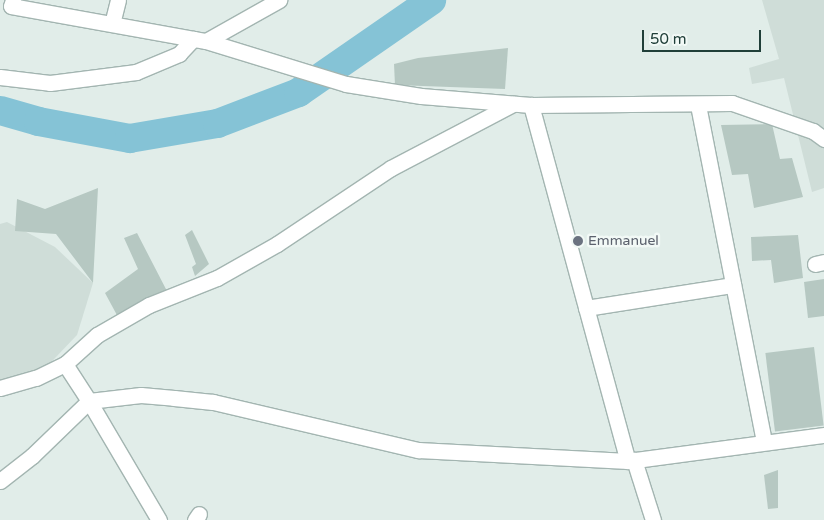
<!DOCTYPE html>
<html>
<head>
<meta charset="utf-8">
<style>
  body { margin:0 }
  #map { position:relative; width:824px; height:520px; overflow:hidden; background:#e1ede9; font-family:"Varela Round",sans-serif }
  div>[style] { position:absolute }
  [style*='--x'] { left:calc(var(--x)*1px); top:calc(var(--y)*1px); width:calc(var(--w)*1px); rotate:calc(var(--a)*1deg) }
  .built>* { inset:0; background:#cfddd8 }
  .river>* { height:29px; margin:-14.5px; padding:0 14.5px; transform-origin:14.5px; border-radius:14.5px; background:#85c3d6 }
  .building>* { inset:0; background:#b6c8c2; transform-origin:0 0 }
  .roads { filter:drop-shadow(1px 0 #a3b5b1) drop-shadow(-1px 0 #a3b5b1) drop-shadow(0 1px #a3b5b1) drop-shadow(0 -1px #a3b5b1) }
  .minor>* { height:15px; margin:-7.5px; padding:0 7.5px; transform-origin:7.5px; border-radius:7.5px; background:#fff }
  .dots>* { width:14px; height:14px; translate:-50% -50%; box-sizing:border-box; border:2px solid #f2f9f6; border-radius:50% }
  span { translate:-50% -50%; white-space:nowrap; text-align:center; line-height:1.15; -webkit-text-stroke:5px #f2f9f6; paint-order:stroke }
  .worship-label { font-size:14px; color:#5b616d }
  .left { translate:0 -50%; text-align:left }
  .scale { position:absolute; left:642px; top:30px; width:119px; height:22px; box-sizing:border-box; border:2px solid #203f39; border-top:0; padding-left:6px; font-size:15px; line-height:18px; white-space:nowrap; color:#203f39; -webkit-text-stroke:4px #f2f9f6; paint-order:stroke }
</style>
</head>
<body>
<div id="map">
  <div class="built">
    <i style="clip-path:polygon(762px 0,824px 0,824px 188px,812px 192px,784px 78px,752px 84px,749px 68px,779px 59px)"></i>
    <i style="clip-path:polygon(7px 222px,55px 247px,93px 283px,77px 335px,36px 378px,0 387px,0 224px)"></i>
  </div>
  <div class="river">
    <i style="--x:0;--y:110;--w:40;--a:16"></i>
    <i style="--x:38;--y:121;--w:93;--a:10.6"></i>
    <i style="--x:129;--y:138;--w:89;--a:-9.7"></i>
    <i style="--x:217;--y:123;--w:87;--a:-20.9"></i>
    <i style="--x:298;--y:92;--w:162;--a:-34.7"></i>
  </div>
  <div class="building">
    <i style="clip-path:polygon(508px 48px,505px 89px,395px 85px,394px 64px,418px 58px)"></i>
    <i style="clip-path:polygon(772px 124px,780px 159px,792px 158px,803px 197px,754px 208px,748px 174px,732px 175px,721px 125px)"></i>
    <i style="clip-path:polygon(98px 188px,93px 283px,56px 234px,15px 231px,17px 199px,45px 209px)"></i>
    <i style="clip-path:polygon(192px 230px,209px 264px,195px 276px,192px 267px,196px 264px,185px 235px)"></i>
    <i style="clip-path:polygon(137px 233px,168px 293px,118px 317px,105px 293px,138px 269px,124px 238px)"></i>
    <i style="clip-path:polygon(798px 235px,803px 278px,774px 283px,771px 260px,752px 261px,751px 237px)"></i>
    <i style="clip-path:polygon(824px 279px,824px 316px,808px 318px,804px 282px)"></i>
    <i style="left:814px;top:347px;width:79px;height:49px;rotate:83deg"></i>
    <i style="clip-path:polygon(778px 470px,778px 508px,768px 509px,764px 475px)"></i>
  </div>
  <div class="roads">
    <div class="minor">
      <i style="--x:13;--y:0;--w:6;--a:108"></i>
      <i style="--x:11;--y:6;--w:198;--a:10.2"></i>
      <i style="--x:206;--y:41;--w:146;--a:17.1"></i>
      <i style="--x:346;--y:84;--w:76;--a:9.1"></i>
      <i style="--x:421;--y:96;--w:110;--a:4.7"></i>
      <i style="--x:531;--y:105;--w:369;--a:74.8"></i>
      <i style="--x:112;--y:24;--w:25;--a:-76"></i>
      <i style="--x:206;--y:41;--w:84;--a:-29.3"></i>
      <i style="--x:0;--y:77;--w:50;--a:6.8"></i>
      <i style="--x:50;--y:83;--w:87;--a:-7.3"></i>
      <i style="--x:136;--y:72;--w:47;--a:-22.7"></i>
      <i style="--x:179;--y:54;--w:21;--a:-47"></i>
      <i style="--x:531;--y:105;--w:201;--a:-0.6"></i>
      <i style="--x:732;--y:103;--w:86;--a:19.1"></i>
      <i style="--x:813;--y:131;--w:14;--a:36"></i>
      <i style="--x:698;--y:105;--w:342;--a:78.9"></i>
      <i style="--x:815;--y:264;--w:9;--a:-13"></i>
      <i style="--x:586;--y:308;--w:149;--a:-8.9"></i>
      <i style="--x:0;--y:388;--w:37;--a:-16"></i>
      <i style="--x:36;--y:378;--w:32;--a:-26"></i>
      <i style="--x:65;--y:364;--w:43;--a:-42.2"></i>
      <i style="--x:97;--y:335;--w:60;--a:-30"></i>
      <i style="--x:149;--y:305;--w:73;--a:-21.7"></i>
      <i style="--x:217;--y:278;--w:69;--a:-29.5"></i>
      <i style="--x:277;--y:244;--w:137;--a:-33.7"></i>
      <i style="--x:391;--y:168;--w:138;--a:-27.7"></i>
      <i style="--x:634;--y:460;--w:63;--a:72.4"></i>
      <i style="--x:0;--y:481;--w:41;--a:-38"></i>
      <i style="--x:32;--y:456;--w:79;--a:-44"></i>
      <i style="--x:89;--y:401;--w:44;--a:-123"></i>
      <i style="--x:159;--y:520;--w:138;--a:-120.5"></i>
      <i style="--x:89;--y:401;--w:52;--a:-6.6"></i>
      <i style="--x:141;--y:395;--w:33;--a:5"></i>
      <i style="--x:174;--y:398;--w:39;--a:6"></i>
      <i style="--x:213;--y:402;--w:211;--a:13.2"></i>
      <i style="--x:418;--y:450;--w:210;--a:3"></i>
      <i style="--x:628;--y:461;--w:198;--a:-7.6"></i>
      <i style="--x:195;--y:520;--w:7;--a:-56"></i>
    </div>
  </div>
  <div class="dots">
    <i style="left:578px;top:241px;background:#6b7280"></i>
  </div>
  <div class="worship-label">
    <span class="left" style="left:588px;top:241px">Emmanuel</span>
  </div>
  <div class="scale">50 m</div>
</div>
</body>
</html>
